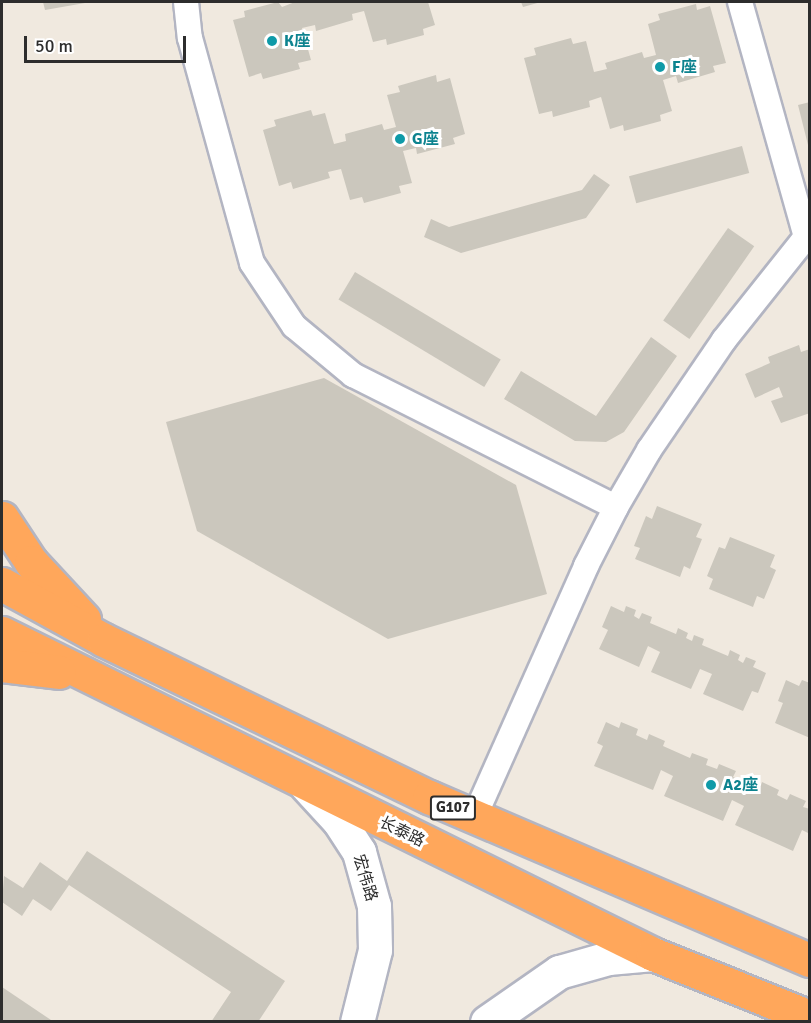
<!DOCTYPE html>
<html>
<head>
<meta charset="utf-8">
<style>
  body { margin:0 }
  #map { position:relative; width:811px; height:1023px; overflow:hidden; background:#f0e9df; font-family:Signika,"Noto Sans SC",sans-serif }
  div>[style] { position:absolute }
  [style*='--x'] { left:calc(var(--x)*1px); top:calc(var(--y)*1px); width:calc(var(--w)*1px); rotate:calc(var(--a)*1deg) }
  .building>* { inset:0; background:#cbc7bd; transform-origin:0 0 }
  .roads { filter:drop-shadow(2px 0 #b3b5c2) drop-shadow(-2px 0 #b3b5c2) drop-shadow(0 2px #b3b5c2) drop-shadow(0 -2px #b3b5c2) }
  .street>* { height:24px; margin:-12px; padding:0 12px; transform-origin:12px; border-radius:12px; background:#fff }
  .secondary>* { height:33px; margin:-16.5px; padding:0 16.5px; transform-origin:16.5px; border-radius:16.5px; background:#fff }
  .highway>* { height:33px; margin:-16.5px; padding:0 16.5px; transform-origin:16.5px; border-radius:16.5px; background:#ffa75b }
  .dots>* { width:16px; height:16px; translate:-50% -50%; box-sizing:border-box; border:3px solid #fff; border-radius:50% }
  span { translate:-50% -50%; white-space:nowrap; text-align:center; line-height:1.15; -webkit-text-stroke:6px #fff; paint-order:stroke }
  .shield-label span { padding:2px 4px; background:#fff; border:2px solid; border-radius:4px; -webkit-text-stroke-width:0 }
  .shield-label { font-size:15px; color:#2d2d2d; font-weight:700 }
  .culture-label { font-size:16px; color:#0d838f; font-weight:700 }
  .left { translate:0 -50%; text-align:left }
  .street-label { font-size:16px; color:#2d2d2d }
  .frame { position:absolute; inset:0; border:3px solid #2d2d2d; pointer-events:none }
  .scale { position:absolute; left:24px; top:36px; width:162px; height:27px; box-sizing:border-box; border:3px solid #2d2d2d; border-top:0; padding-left:8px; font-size:18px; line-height:21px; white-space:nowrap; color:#2d2d2d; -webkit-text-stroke:4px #fff; paint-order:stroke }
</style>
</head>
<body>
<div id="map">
  <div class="building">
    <i style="clip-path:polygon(43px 2px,85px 2px,85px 3px,45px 10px)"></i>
    <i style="clip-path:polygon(278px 2px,282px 7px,295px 2px,428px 2px,435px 25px,423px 29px,424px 35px,387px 45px,386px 39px,373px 42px,364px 11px,352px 14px,353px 20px,316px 31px,315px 25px,302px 28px,311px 60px,298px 63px,300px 69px,263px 79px,261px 73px,249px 77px,233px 20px,245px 17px,244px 11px)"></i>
    <i style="clip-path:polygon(521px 2px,541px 2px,523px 7px)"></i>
    <i style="clip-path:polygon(696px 4px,697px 10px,710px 6px,726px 63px,713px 66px,715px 72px,678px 83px,676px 76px,663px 80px,672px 111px,660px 115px,661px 121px,624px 131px,623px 125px,610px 129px,601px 97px,589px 101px,590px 107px,553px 117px,552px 111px,539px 114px,524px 58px,536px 55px,534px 48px,571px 38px,573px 44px,586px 41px,594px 72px,607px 69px,605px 63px,642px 52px,644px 58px,656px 55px,648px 24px,660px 20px,658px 14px)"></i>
    <i style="clip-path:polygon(436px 75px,437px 82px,450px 78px,465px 134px,453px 138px,455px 144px,417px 154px,416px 148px,403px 151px,412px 183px,399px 186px,401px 193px,364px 203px,362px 197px,350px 200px,341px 169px,328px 172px,330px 178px,293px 189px,291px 182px,279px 186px,263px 130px,276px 126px,274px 120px,311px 110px,313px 116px,325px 113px,334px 144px,346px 141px,345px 134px,382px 124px,384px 130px,396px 127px,387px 95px,400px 92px,398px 86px)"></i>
    <i style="clip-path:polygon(810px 102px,810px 149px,809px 149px,798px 105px)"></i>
    <i style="left:742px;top:146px;width:28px;height:117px;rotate:75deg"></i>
    <i style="clip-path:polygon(594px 174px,610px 185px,586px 218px,461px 253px,424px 237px,431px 219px,449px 227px,582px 190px)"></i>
    <i style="left:728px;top:228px;width:32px;height:113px;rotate:35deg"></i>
    <i style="left:355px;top:272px;width:170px;height:32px;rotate:31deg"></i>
    <i style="clip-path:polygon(651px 337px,677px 356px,624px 432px,606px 442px,575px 441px,504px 399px,521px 371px,596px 416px)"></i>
    <i style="clip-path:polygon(799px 345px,801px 352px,810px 349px,810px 413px,781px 423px,771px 401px,783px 397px,779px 387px,755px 398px,745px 374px,770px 363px,768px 357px)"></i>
    <i style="clip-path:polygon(324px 378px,516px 485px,547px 594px,388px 639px,197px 531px,166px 422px)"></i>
    <i style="clip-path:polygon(657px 506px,702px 524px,696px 537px,702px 539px,690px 569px,684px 566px,680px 577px,635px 559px,640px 548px,634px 546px,646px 516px,652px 519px)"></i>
    <i style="clip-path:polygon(730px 537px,775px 555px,770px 567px,776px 570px,764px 599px,757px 596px,753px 607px,709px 589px,713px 579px,707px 576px,719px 547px,725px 549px)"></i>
    <i style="clip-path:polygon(611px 606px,624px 612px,626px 606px,636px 610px,634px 616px,639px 619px,642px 613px,652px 617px,650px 623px,676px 634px,678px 628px,688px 633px,686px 638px,692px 641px,694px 635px,704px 639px,702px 645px,728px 656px,730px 650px,740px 655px,738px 660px,743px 663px,746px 657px,756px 661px,753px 667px,766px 673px,758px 693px,752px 691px,743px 711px,703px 694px,712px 674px,700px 669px,691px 689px,651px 672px,660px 652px,648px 646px,639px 667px,599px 649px,608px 630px,602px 627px)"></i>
    <i style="clip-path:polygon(786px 680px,799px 686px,802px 680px,810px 683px,810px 738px,775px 723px,783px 703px,778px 701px)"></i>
    <i style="clip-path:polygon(606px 722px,619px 728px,621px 722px,638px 729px,636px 735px,647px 740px,649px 734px,665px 741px,663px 746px,690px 758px,692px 753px,708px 759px,706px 765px,717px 769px,719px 764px,736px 771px,733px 777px,760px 788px,762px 782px,779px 790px,777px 795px,787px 800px,790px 794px,806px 801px,803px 807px,810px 809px,810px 834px,802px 830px,793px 851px,735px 825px,744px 806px,732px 800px,723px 821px,664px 796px,673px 776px,661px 770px,653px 790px,594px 766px,603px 746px,597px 743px)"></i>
    <i style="clip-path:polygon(87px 851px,285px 981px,258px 1022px,211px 1022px,231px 992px,69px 885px,51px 911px,33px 899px,22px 916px,2px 902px,4px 876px,23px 888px,40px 862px,67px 881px)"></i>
    <i style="clip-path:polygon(2px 987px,54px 1022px,2px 1022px)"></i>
  </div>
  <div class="roads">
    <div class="street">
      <i style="--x:186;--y:2;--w:36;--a:84"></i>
      <i style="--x:190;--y:38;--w:233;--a:74.6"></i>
      <i style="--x:252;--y:263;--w:76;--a:56.3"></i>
      <i style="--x:294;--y:326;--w:77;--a:39.7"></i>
      <i style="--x:353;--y:375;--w:294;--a:26.7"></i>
      <i style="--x:740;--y:2;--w:244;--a:74.3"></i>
      <i style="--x:474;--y:818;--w:276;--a:-66"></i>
      <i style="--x:586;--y:566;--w:66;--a:-63"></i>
      <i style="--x:616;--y:507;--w:66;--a:-59.9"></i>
      <i style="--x:649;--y:450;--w:133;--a:-55.7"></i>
      <i style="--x:724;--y:340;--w:132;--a:-51.5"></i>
      <i style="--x:806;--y:237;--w:4;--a:27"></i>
    </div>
    <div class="secondary">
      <i style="--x:306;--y:785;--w:49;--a:47.5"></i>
      <i style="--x:339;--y:821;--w:37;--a:57"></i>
      <i style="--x:359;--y:852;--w:56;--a:74.5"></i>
      <i style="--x:374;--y:906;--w:44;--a:88.7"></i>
      <i style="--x:375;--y:950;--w:74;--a:104"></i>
      <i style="--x:487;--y:1022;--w:88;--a:-34.8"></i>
      <i style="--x:559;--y:972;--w:51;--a:-15.9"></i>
      <i style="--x:608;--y:958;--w:45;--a:-5.1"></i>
    </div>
    <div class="highway">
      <i style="--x:2;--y:518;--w:53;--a:56.6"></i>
      <i style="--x:31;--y:562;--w:78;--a:47.1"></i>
      <i style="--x:2;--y:584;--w:116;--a:28.8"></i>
      <i style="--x:104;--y:640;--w:361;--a:25.8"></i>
      <i style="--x:429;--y:797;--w:414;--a:23.2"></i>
      <i style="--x:2;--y:633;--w:726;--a:26.25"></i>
      <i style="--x:653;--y:954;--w:169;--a:21.9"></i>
      <i style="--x:2;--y:665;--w:57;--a:7"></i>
    </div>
  </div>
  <div class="dots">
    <i style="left:272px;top:41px;background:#0f9aa8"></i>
    <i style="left:660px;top:67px;background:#0f9aa8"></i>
    <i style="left:400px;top:139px;background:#0f9aa8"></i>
    <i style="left:711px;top:785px;background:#0f9aa8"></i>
  </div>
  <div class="shield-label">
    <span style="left:453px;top:808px">G107</span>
  </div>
  <div class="culture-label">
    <span class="left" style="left:284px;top:41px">K座</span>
    <span class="left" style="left:672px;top:67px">F座</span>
    <span class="left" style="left:412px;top:139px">G座</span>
    <span class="left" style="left:723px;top:785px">A2座</span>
  </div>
  <div class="street-label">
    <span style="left:402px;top:832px;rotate:26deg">长泰路</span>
    <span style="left:365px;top:878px;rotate:73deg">宏伟路</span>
  </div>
  <div class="frame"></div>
  <div class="scale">50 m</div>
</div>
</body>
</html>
